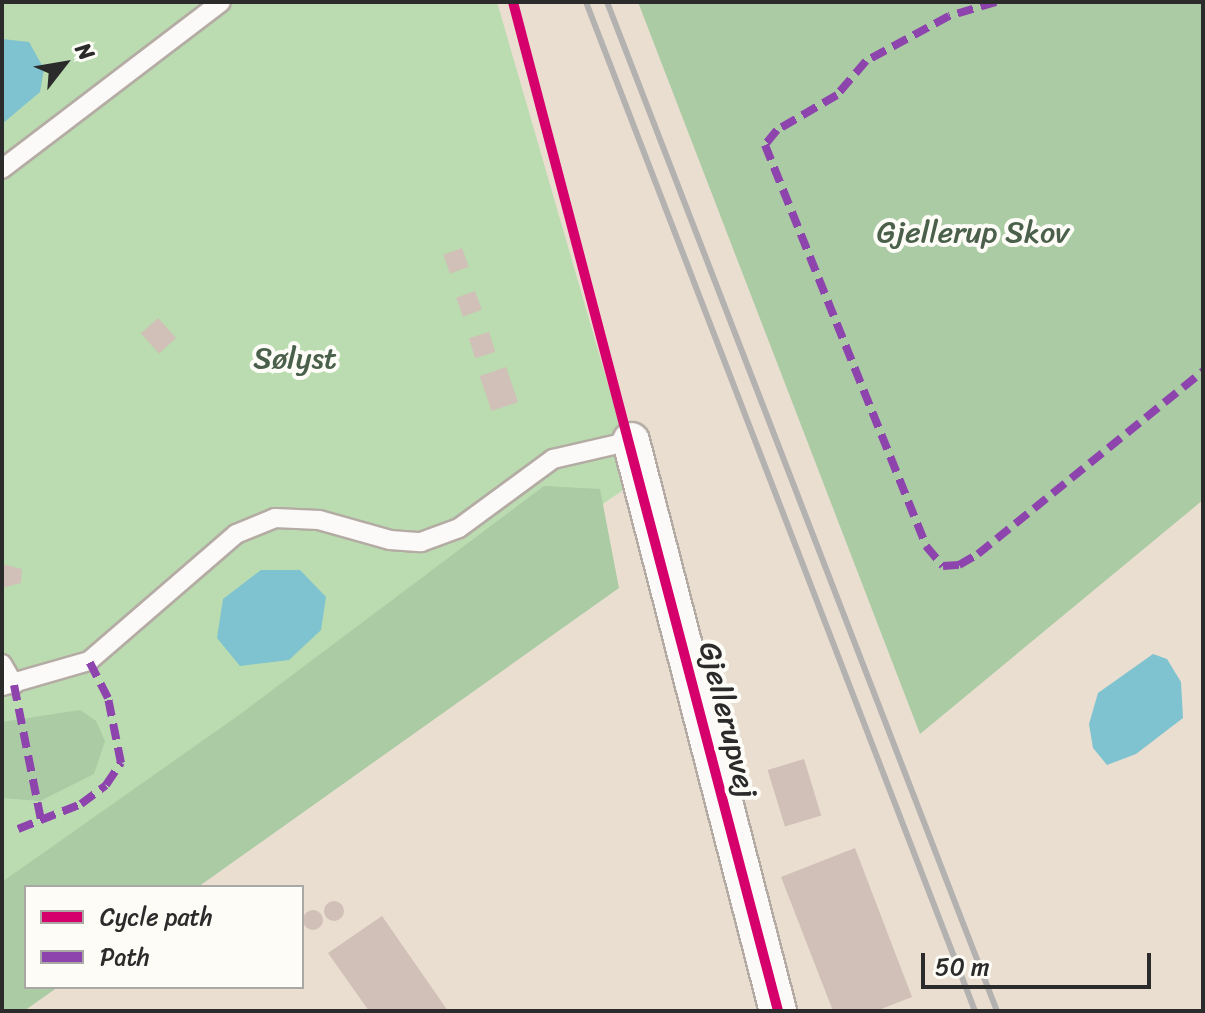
<!DOCTYPE html>
<html>
<head>
<meta charset="utf-8">
<style>
  body { margin:0 }
  #map { position:relative; width:1205px; height:1013px; overflow:hidden; background:#eaded0; font-family:Sriracha,sans-serif }
  div>[style] { position:absolute }
  [style*='--x'] { left:calc(var(--x)*1px); top:calc(var(--y)*1px); width:calc(var(--w)*1px); rotate:calc(var(--a)*1deg) }
  .green>* { inset:0; background:#badcb0 }
  .forest>* { inset:0; background:#aacba3 }
  .water>* { inset:0; background:#7ec3cf }
  .building>* { inset:0; background:#d0c0b7; transform-origin:0 0 }
  .round { border-radius:50% }
  .roads { filter:drop-shadow(2px 0 #b4aca4) drop-shadow(-2px 0 #b4aca4) drop-shadow(0 2px #b4aca4) drop-shadow(0 -2px #b4aca4) }
  .lane>* { height:18px; margin:-9px; padding:0 9px; transform-origin:9px; border-radius:9px; background:#fcfaf8 }
  .street>* { height:36px; margin:-18px; padding:0 18px; transform-origin:18px; border-radius:18px; background:#fcfaf8 }
  .rail>* { height:6px; margin:-3px; padding:0 3px; transform-origin:3px; border-radius:3px; background:#b4b2b0 }
  .quiet>* { height:8px; margin-top:-4px; transform-origin:0; background:repeating-linear-gradient(90deg,#8e44ad 0 16px,transparent 0 24px) }
  .cycleway>* { height:10px; margin:-5px; padding:0 5px; transform-origin:5px; border-radius:5px; background:#d6006c }
  span { translate:-50% -50%; white-space:nowrap; text-align:center; line-height:1.15; -webkit-text-stroke:8px #fdfcf7; paint-order:stroke }
  .park-label { font-size:30px; color:#4a604b }
  .street-label { font-size:30px; color:#2b2b2b }
  .frame { position:absolute; inset:0; border:4px solid #2b2b2b; pointer-events:none }
  .legend { position:absolute; left:24px; top:885px; width:280px; height:104px; box-sizing:border-box; background:#fdfcf7; border:2px solid #a9a8a5; margin:0; padding:10px 14px; list-style:none; font-size:24px; color:#2b2b2b }
  .legend li { display:flex; align-items:center; gap:16px; height:40px }
  .legend b { width:40px; border:2px solid #a9a8a5 }
  .north { position:absolute; left:24px; top:24px; width:80px; height:80px; -webkit-text-stroke:6px #fdfcf7; paint-order:stroke; rotate:59deg; font-size:22px; font-weight:700; line-height:32px; text-align:center; color:#2b2b2b }
  .north::after { content:''; display:block; margin:auto; width:28px; height:36px; background:#2b2b2b; clip-path:polygon(50% 0,100% 100%,50% 72%,0 100%) }
  .scale { position:absolute; left:921px; top:953px; width:230px; height:36px; box-sizing:border-box; border:4px solid #2b2b2b; border-top:0; padding-left:10px; font-size:24px; line-height:28px; white-space:nowrap; color:#2b2b2b; -webkit-text-stroke:6px #fdfcf7; paint-order:stroke }
</style>
</head>
<body>
<div id="map">
  <div class="green">
    <i style="clip-path:polygon(2px 2px,497px 2px,636px 481px,51px 887px,26px 887px,2px 921px)"></i>
  </div>
  <div class="forest">
    <i style="clip-path:polygon(638px 2px,1203px 2px,1203px 500px,920px 734px)"></i>
    <i style="clip-path:polygon(544px 486px,600px 489px,619px 588px,198px 887px,26px 887px,26px 987px,58px 987px,24px 1011px,2px 1011px,2px 882px,239px 715px)"></i>
    <i style="clip-path:polygon(80px 710px,96px 721px,105px 741px,94px 774px,40px 801px,2px 798px,2px 722px)"></i>
  </div>
  <div class="water">
    <i style="clip-path:polygon(2px 39px,29px 42px,44px 69px,40px 92px,2px 124px)"></i>
    <i style="clip-path:polygon(261px 570px,300px 570px,326px 597px,321px 630px,289px 660px,240px 666px,217px 638px,223px 599px)"></i>
    <i style="clip-path:polygon(1153px 654px,1167px 659px,1181px 682px,1183px 718px,1136px 754px,1107px 765px,1093px 748px,1089px 724px,1098px 693px)"></i>
  </div>
  <div class="building">
    <i style="left:462px;top:248px;width:20px;height:20px;rotate:70deg"></i>
    <i style="left:475px;top:291px;width:20px;height:20px;rotate:70deg"></i>
    <i style="left:158px;top:318px;width:27px;height:23px;rotate:48deg"></i>
    <i style="left:489px;top:332px;width:21px;height:21px;rotate:73deg"></i>
    <i style="left:506px;top:367px;width:37px;height:28px;rotate:71deg"></i>
    <i style="clip-path:polygon(2px 564px,22px 569px,21px 583px,2px 588px)"></i>
    <i style="left:804px;top:759px;width:59px;height:38px;rotate:73deg"></i>
    <i style="clip-path:polygon(855px 848px,912px 997px,876px 1011px,833px 1011px,781px 877px)"></i>
    <i class="round" style="left:324px;top:901px;width:20px;height:20px"></i>
    <i class="round" style="left:303px;top:910px;width:20px;height:20px"></i>
    <i style="clip-path:polygon(382px 916px,448px 1011px,369px 1011px,328px 953px)"></i>
  </div>
  <div class="roads">
    <div class="lane">
      <i style="--x:2;--y:169;--w:275;--a:-37.3"></i>
      <i style="--x:2;--y:664;--w:24;--a:60"></i>
      <i style="--x:2;--y:686;--w:91;--a:-16"></i>
      <i style="--x:89;--y:661;--w:194;--a:-40.8"></i>
      <i style="--x:236;--y:534;--w:42;--a:-22.3"></i>
      <i style="--x:275;--y:518;--w:44;--a:2.6"></i>
      <i style="--x:319;--y:520;--w:74;--a:15.7"></i>
      <i style="--x:390;--y:540;--w:31;--a:4"></i>
      <i style="--x:421;--y:542;--w:40;--a:-20.2"></i>
      <i style="--x:459;--y:528;--w:117;--a:-36.3"></i>
      <i style="--x:553;--y:459;--w:80;--a:-13"></i>
    </div>
    <div class="street">
      <i style="--x:631;--y:441;--w:589;--a:75.54"></i>
    </div>
  </div>
  <div class="rail">
    <i style="--x:586;--y:2;--w:1081;--a:68.92"></i>
    <i style="--x:607;--y:2;--w:1082;--a:68.87"></i>
  </div>
  <div class="quiet">
    <i style="--x:996;--y:2;--w:49;--a:163.4"></i>
    <i style="--x:949;--y:16;--w:94;--a:151.5"></i>
    <i style="--x:866;--y:61;--w:45;--a:130.5"></i>
    <i style="--x:837;--y:95;--w:69;--a:149.7"></i>
    <i style="--x:777;--y:130;--w:19;--a:129"></i>
    <i style="--x:765;--y:145;--w:432;--a:68.1"></i>
    <i style="--x:926;--y:546;--w:26;--a:50"></i>
    <i style="--x:943;--y:566;--w:16;--a:-4"></i>
    <i style="--x:959;--y:565;--w:22;--a:-30"></i>
    <i style="--x:978;--y:554;--w:290;--a:-39.1"></i>
    <i style="--x:14;--y:685;--w:138;--a:78.7"></i>
    <i style="--x:18;--y:829;--w:68;--a:-21.6"></i>
    <i style="--x:81;--y:804;--w:31;--a:-37"></i>
    <i style="--x:106;--y:785;--w:27;--a:-56"></i>
    <i style="--x:121;--y:763;--w:66;--a:-101.3"></i>
    <i style="--x:108;--y:698;--w:42;--a:-117.2"></i>
  </div>
  <div class="cycleway">
    <i style="--x:513;--y:2;--w:1043;--a:75.28"></i>
  </div>
  <div class="park-label">
    <span style="left:973px;top:232px">Gjellerup Skov</span>
    <span style="left:295px;top:358px">Sølyst</span>
  </div>
  <div class="street-label">
    <span style="left:728px;top:720px;rotate:76deg">Gjellerupvej</span>
  </div>
  <div class="frame"></div>
  <ul class="legend">
  <li><b style="height:10px;background:#d6006c"></b>Cycle path</li>
  <li><b style="height:10px;background:#8e44ad"></b>Path</li>
  </ul>
  <div class="north">N</div>
  <div class="scale">50 m</div>
</div>
</body>
</html>
